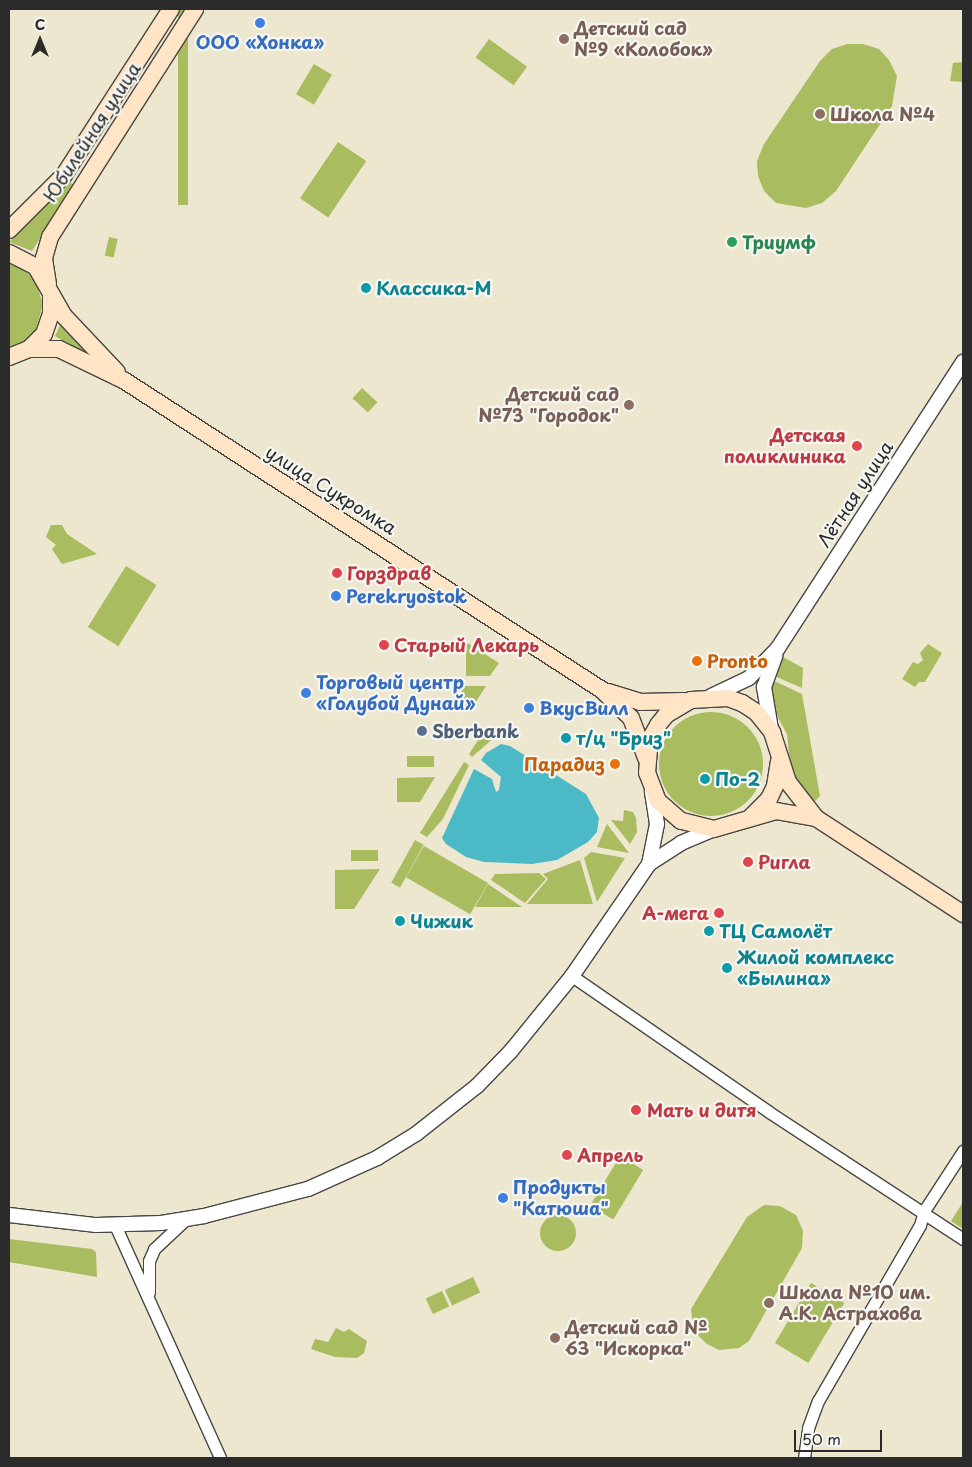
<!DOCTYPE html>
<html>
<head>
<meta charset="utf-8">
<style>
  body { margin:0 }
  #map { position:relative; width:972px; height:1467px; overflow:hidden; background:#ede7cf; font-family:"Playpen Sans",sans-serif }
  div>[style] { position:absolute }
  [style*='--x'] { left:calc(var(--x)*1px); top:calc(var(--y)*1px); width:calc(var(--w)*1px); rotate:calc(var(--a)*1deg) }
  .green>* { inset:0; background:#a9bc5f; transform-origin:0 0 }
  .round { border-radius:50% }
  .water>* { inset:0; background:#4bb9c6 }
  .roads { filter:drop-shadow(1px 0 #484744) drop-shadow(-1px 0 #484744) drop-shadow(0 1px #484744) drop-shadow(0 -1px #484744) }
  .minor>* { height:11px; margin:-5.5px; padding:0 5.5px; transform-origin:5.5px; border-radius:5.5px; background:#fff }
  .tertiary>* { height:14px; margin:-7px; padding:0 7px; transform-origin:7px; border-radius:7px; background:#fff }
  .secondary>* { height:16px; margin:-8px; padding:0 8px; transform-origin:8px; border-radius:8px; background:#ffe4c6 }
  .dots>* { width:14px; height:14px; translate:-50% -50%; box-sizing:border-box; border:2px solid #f6f6f2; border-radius:50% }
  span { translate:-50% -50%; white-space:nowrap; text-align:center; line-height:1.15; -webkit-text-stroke:4.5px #f6f6f2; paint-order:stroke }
  .education-label { font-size:18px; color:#785e54; font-weight:700 }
  .left { translate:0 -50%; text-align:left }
  .right { translate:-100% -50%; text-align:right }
  .shop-label { font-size:18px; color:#366cbe; font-weight:700 }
  .street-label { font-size:18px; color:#2b2b2b }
  .leisure-label { font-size:18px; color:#27864d; font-weight:700 }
  .culture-label { font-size:18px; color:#0d838f; font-weight:700 }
  .health-label { font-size:18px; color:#be3a42; font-weight:700 }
  .food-label { font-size:18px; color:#c56008; font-weight:700 }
  .service-label { font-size:18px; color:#4e5e75; font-weight:700 }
  .frame { position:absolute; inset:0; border:10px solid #2b2b2b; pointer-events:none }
  .north { position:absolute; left:15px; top:15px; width:50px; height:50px; -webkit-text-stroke:4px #f6f6f2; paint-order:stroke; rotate:0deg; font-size:14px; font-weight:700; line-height:20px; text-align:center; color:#2b2b2b }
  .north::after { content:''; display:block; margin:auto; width:18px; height:22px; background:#2b2b2b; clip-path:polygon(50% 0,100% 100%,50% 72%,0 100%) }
  .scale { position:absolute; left:794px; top:1430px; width:88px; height:22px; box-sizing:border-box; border:2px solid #2b2b2b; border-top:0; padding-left:6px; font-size:15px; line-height:18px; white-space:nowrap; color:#2b2b2b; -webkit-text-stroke:4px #f6f6f2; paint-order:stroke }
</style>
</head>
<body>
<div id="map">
  <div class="green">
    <i style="left:178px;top:9px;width:10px;height:196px"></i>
    <i style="left:489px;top:39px;width:47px;height:23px;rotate:36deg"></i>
    <i style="clip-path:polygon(847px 44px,863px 44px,879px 49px,889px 60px,897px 76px,892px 106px,836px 191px,822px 203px,806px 208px,776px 203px,764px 191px,758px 176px,757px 161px,764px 144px,820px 61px,832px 49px)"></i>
    <i style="clip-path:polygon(963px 62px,963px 82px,950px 81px,953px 63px)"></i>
    <i style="left:314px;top:64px;width:21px;height:35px;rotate:31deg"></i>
    <i style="left:338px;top:142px;width:34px;height:68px;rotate:34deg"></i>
    <i style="clip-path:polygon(68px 181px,74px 185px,32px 251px,9px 242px)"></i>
    <i style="left:109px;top:237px;width:9px;height:19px;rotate:13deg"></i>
    <i style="clip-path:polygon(9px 263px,23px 269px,35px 280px,43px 304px,36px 329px,24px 341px,9px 347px)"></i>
    <i style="clip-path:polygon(61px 323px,93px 357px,92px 359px,55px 336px)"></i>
    <i style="left:362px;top:388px;width:21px;height:14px;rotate:43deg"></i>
    <i style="clip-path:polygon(51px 525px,62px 525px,67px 534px,97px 554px,62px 564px,52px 549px,56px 545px,46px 537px)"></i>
    <i style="left:126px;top:566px;width:36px;height:72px;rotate:32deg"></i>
    <i style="clip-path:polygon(466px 642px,499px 663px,490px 676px,466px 676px)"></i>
    <i style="clip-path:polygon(928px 644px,942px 653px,925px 682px,919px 682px,915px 687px,902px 679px,913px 662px,918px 664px,923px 660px,920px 653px)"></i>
    <i style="clip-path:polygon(783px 657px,803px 668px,802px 688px,772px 675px)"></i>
    <i style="clip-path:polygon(770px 679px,802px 694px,820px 796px,813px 803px,791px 773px,787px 734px,775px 712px)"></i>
    <i style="clip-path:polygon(461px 686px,486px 686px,470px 711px,461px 711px)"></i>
    <i class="round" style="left:659px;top:712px;width:104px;height:104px"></i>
    <i style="clip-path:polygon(484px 731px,495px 737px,472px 757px,469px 754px)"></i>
    <i style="left:434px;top:756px;width:11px;height:27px;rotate:90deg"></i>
    <i style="clip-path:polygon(464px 762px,469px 765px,443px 819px,427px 837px,420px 833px)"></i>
    <i style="clip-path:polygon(435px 777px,420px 802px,397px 802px,397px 778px)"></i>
    <i style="clip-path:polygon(624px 810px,633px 812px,636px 818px,637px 832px,630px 844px,611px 820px,623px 821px)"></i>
    <i style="clip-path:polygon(607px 824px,629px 853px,597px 847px)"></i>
    <i style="left:415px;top:840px;width:10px;height:49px;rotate:29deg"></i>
    <i style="left:424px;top:846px;width:74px;height:36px;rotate:30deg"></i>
    <i style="left:351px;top:850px;width:27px;height:11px"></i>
    <i style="clip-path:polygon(591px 852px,625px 858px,597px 902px,584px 858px)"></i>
    <i style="clip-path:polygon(580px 860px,593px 904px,527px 904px,548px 879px,543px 874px)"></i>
    <i style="clip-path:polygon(380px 869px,354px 909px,335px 909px,335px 870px)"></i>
    <i style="clip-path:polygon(539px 873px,546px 879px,525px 903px,491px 880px,495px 874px)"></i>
    <i style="clip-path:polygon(488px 884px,522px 907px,475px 907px)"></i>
    <i style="left:620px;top:1156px;width:27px;height:58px;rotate:31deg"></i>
    <i style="clip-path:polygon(963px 1202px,963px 1229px,951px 1221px)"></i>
    <i style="clip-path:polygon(764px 1205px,780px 1206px,796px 1215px,803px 1231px,802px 1248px,749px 1341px,739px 1348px,719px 1350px,707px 1344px,694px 1332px,691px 1309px,747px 1217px)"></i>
    <i class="round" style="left:540px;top:1215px;width:36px;height:36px"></i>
    <i style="clip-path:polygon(9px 1239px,92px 1249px,96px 1252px,97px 1277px,9px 1262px)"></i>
    <i style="left:473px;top:1277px;width:17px;height:31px;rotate:65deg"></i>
    <i style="left:811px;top:1283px;width:39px;height:70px;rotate:31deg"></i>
    <i style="left:442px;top:1291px;width:17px;height:18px;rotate:65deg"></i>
    <i style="clip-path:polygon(336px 1328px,344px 1332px,349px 1329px,367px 1341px,364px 1353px,357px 1358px,335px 1357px,311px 1349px,315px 1339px,328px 1342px)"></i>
  </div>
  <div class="water">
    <i style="clip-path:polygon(501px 744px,510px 746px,586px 794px,599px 818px,597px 832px,588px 842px,557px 860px,532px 864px,484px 862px,466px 857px,446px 844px,442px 838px,474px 769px,492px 779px,496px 792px,499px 790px,501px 777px,481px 760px,486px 753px)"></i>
  </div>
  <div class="roads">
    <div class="minor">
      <i style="--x:572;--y:976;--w:239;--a:34.6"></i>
      <i style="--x:769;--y:1112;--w:232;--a:33.2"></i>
      <i style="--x:115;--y:1225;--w:256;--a:65.7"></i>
      <i style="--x:149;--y:1292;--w:31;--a:-90"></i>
      <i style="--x:149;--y:1261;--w:13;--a:-67"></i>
      <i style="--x:154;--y:1249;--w:42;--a:-43.1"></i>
      <i style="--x:804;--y:1458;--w:30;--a:-82"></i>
      <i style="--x:808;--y:1428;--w:29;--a:-70"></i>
      <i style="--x:818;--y:1401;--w:203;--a:-59.9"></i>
      <i style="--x:920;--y:1225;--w:15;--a:-74"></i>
      <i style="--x:924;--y:1211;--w:72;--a:-57"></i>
    </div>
    <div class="tertiary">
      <i style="--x:711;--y:696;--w:42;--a:-25.3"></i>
      <i style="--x:749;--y:678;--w:42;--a:-46"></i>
      <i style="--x:778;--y:648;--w:341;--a:-57.1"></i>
      <i style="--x:771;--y:729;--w:43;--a:-99.5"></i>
      <i style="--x:764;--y:687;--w:33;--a:-70"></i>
      <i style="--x:649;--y:864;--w:38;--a:-33"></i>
      <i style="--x:681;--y:843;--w:36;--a:-23"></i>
      <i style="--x:9;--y:1215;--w:88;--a:6.6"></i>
      <i style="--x:96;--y:1225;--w:65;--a:-1.8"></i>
      <i style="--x:161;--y:1223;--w:44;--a:-9.2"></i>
      <i style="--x:204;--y:1216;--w:107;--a:-14.6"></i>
      <i style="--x:308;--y:1189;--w:76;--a:-24.2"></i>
      <i style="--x:377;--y:1158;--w:46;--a:-31.6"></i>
      <i style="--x:416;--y:1134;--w:78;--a:-38.2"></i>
      <i style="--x:477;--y:1086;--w:49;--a:-45.8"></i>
      <i style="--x:511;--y:1051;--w:97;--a:-50.9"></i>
      <i style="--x:572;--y:976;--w:136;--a:-55.5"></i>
      <i style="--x:649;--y:864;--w:41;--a:-78.7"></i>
      <i style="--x:657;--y:824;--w:33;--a:-99"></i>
    </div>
    <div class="secondary">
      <i style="--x:9;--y:230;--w:78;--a:-45"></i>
      <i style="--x:64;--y:175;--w:197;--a:-57.2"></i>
      <i style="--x:9;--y:253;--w:30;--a:27"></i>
      <i style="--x:36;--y:267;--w:56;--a:60.3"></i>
      <i style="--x:64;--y:316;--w:77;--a:46.6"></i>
      <i style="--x:48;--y:284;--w:26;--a:-99"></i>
      <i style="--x:44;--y:258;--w:22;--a:-74"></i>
      <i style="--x:50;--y:237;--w:270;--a:-57.5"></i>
      <i style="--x:29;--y:349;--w:30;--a:0"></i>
      <i style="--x:59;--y:349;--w:73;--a:25.9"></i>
      <i style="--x:125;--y:381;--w:568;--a:32.94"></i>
      <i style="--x:602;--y:690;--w:40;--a:44"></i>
      <i style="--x:631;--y:718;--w:43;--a:69.4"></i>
      <i style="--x:9;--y:357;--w:22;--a:-22"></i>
      <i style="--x:29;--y:349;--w:21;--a:-45"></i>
      <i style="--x:44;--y:334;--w:21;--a:-71"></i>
      <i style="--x:51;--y:314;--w:18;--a:-90"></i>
      <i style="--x:608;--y:692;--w:34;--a:17"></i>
      <i style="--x:640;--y:702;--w:44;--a:-1.3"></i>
      <i style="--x:752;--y:816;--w:24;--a:-45"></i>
      <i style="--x:769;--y:799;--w:14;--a:-65"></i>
      <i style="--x:775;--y:786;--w:25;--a:-81"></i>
      <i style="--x:816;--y:818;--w:41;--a:-170.1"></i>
      <i style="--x:776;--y:811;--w:65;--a:163.8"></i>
      <i style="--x:714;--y:829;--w:34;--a:-166"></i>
      <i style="--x:681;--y:821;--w:30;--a:-139"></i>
      <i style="--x:658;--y:801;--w:30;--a:-111"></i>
      <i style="--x:647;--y:773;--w:34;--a:-85"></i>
      <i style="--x:650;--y:739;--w:16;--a:-60"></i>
      <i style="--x:658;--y:725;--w:13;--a:-51"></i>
      <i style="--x:666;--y:715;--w:29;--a:-31"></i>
      <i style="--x:691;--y:700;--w:37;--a:-3"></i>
      <i style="--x:728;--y:698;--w:15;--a:20"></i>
      <i style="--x:742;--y:703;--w:17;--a:33"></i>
      <i style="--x:756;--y:712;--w:26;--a:51"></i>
      <i style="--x:772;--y:732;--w:52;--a:72.3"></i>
      <i style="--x:788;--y:782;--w:46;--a:52.1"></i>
      <i style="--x:816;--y:818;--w:176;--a:33.1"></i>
    </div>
  </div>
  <div class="dots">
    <i style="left:260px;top:23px;background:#3f7fe0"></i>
    <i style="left:564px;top:39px;background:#8d6e63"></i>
    <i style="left:820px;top:114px;background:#8d6e63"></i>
    <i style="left:732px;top:242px;background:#2e9e5b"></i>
    <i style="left:366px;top:288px;background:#0f9aa8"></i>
    <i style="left:629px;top:405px;background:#8d6e63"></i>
    <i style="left:857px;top:446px;background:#e0444e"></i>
    <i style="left:337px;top:573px;background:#e0444e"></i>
    <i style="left:336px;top:596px;background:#3f7fe0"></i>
    <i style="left:384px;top:645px;background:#e0444e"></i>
    <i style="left:697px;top:661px;background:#e8710a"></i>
    <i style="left:306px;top:693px;background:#3f7fe0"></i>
    <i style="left:529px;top:708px;background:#3f7fe0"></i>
    <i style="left:422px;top:731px;background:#5c6f8a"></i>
    <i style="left:566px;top:738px;background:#0f9aa8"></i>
    <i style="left:615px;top:764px;background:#e8710a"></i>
    <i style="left:705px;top:779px;background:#0f9aa8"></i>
    <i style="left:748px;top:862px;background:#e0444e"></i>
    <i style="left:719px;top:913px;background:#e0444e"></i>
    <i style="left:400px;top:921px;background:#0f9aa8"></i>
    <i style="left:709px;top:931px;background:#0f9aa8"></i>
    <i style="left:727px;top:968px;background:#0f9aa8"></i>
    <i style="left:636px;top:1110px;background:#e0444e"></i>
    <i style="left:567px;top:1155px;background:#e0444e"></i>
    <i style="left:503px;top:1198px;background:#3f7fe0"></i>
    <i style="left:769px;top:1303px;background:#8d6e63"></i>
    <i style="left:555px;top:1338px;background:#8d6e63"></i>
  </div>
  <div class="education-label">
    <span class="left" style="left:574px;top:39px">Детский сад<br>№9 «Колобок»</span>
    <span class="left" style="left:830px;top:114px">Школа №4</span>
    <span class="right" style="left:619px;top:405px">Детский сад<br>№73 "Городок"</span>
    <span class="left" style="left:779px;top:1303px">Школа №10 им.<br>А.К. Астрахова</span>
    <span class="left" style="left:565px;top:1338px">Детский сад №<br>63 "Искорка"</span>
  </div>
  <div class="shop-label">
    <span style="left:260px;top:42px">ООО «Хонка»</span>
    <span class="left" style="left:346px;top:596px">Perekryostok</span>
    <span class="left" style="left:316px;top:693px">Торговый центр<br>«Голубой Дунай»</span>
    <span class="left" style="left:539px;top:708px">ВкусВилл</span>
    <span class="left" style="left:513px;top:1198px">Продукты<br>"Катюша"</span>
  </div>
  <div class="street-label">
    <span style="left:92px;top:132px;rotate:-57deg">Юбилейная улица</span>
    <span style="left:331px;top:490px;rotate:32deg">улица Сукромка</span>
    <span style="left:855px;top:494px;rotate:-57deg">Лётная улица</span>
  </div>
  <div class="leisure-label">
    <span class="left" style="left:742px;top:242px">Триумф</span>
  </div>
  <div class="culture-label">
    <span class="left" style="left:376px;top:288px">Классика-М</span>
    <span class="left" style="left:576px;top:738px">т/ц "Бриз"</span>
    <span class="left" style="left:715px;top:779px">По-2</span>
    <span class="left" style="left:410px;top:921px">Чижик</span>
    <span class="left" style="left:719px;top:931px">ТЦ Самолёт</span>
    <span class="left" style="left:737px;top:968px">Жилой комплекс<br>«Былина»</span>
  </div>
  <div class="health-label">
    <span class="right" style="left:846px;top:446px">Детская<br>поликлиника</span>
    <span class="left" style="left:347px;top:573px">Горздрав</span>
    <span class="left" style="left:394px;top:645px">Старый Лекарь</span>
    <span class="left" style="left:758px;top:862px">Ригла</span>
    <span class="right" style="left:709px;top:913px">А-мега</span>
    <span class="left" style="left:647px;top:1110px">Мать и дитя</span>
    <span class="left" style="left:577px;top:1155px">Апрель</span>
  </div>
  <div class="food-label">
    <span class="left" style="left:707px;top:661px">Pronto</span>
    <span class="right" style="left:605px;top:764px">Парадиз</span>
  </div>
  <div class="service-label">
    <span class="left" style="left:432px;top:731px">Sberbank</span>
  </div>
  <div class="frame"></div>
  <div class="north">С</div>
  <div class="scale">50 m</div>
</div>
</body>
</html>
